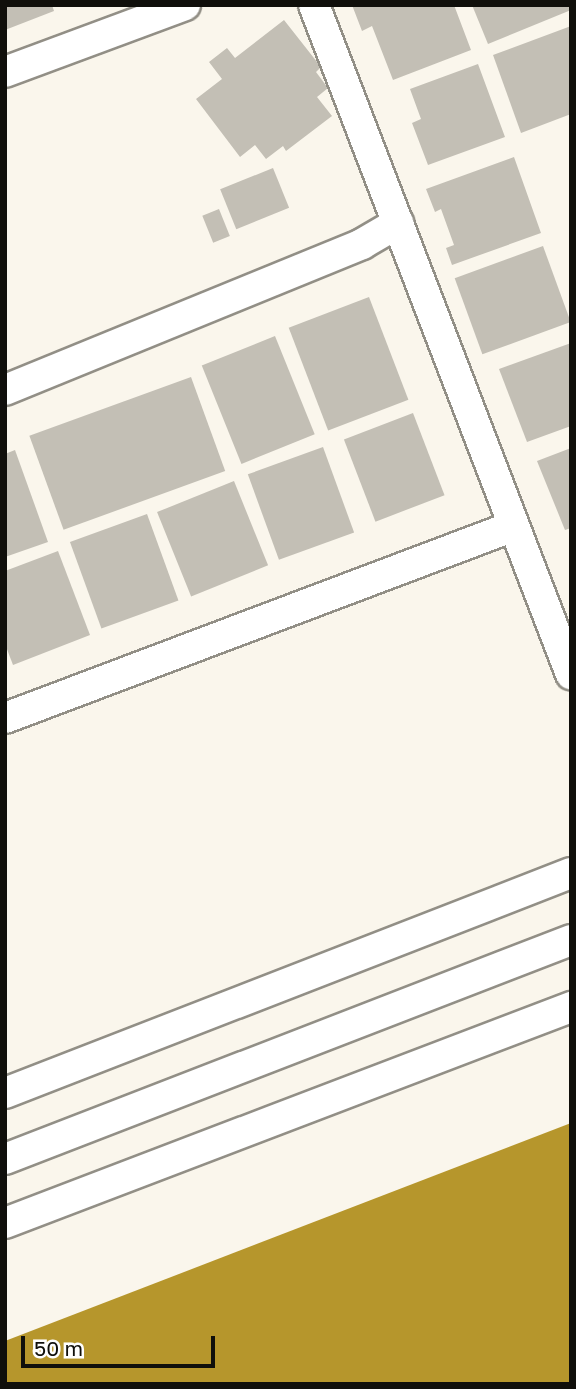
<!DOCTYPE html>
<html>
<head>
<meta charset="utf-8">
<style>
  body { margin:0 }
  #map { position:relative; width:576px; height:1389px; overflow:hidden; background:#faf6ec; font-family:"Golos Text",sans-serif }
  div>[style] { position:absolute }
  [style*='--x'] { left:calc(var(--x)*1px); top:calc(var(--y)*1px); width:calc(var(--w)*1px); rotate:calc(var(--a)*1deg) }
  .water>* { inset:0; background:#b6962c }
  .building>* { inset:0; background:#c3bfb5; transform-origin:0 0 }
  .roads { filter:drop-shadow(2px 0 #928f86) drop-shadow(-2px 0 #928f86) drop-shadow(0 2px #928f86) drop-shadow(0 -2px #928f86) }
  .minor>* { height:30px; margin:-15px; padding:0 15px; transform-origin:15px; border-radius:15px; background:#fff }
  span { translate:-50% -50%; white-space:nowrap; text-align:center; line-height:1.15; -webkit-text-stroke:5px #fff; paint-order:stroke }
  .frame { position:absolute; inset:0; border:7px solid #100f0b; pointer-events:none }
  .scale { position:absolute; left:21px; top:1336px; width:194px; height:32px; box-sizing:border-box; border:4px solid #100f0b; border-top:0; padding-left:9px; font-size:21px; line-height:24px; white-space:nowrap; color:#100f0b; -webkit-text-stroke:5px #fff; paint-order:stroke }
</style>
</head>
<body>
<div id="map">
  <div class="water">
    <i style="clip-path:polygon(571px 1123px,571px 1384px,5px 1384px,5px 1341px)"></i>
  </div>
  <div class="building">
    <i style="clip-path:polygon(5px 5px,52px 5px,54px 11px,5px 30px)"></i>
    <i style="clip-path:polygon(352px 5px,454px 5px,471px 50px,393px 80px,372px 26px,362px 31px)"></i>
    <i style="clip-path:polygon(472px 5px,571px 5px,571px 10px,488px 44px)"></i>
    <i style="clip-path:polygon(284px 20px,321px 67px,316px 72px,328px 88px,317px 97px,332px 116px,286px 151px,283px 146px,266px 159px,255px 145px,240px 157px,196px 99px,222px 79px,209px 62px,227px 48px,235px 58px)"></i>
    <i style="clip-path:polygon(571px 26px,571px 114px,521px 133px,493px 55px)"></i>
    <i style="clip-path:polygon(478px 64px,505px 137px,428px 165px,412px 123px,421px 119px,410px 89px)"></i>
    <i style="clip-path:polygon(514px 157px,541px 233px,452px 265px,446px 248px,454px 245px,441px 209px,435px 212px,426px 189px)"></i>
    <i style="left:273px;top:168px;width:43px;height:57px;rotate:68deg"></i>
    <i style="left:219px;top:209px;width:29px;height:18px;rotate:68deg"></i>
    <i style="left:543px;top:246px;width:81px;height:94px;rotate:70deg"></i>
    <i style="left:369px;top:297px;width:110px;height:86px;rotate:69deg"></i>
    <i style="left:275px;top:336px;width:106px;height:79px;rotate:68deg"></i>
    <i style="clip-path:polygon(571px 343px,571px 426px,527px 442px,499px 369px)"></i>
    <i style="left:191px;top:377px;width:100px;height:172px;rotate:70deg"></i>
    <i style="left:413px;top:413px;width:88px;height:74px;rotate:69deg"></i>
    <i style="left:323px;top:447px;width:91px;height:80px;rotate:70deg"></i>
    <i style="clip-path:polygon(571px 448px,571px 528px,565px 530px,537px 461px)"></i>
    <i style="clip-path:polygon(15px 450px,48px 542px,5px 557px,5px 454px)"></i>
    <i style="left:234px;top:481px;width:91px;height:83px;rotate:68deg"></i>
    <i style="left:147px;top:514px;width:92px;height:82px;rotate:70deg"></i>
    <i style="clip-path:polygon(58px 551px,90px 635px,13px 665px,5px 644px,5px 571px)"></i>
  </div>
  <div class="roads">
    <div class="minor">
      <i style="--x:314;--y:5;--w:717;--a:68.99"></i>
      <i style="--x:5;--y:72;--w:192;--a:-20.4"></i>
      <i style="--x:5;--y:390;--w:386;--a:-22.2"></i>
      <i style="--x:362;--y:244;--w:42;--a:-30.3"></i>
      <i style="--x:5;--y:718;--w:544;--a:-20.67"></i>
      <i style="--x:5;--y:1093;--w:607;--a:-21.24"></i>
      <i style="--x:5;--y:1159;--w:607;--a:-21.15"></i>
      <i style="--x:5;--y:1223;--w:606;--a:-20.89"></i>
    </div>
  </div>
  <div class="frame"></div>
  <div class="scale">50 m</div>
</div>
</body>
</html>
